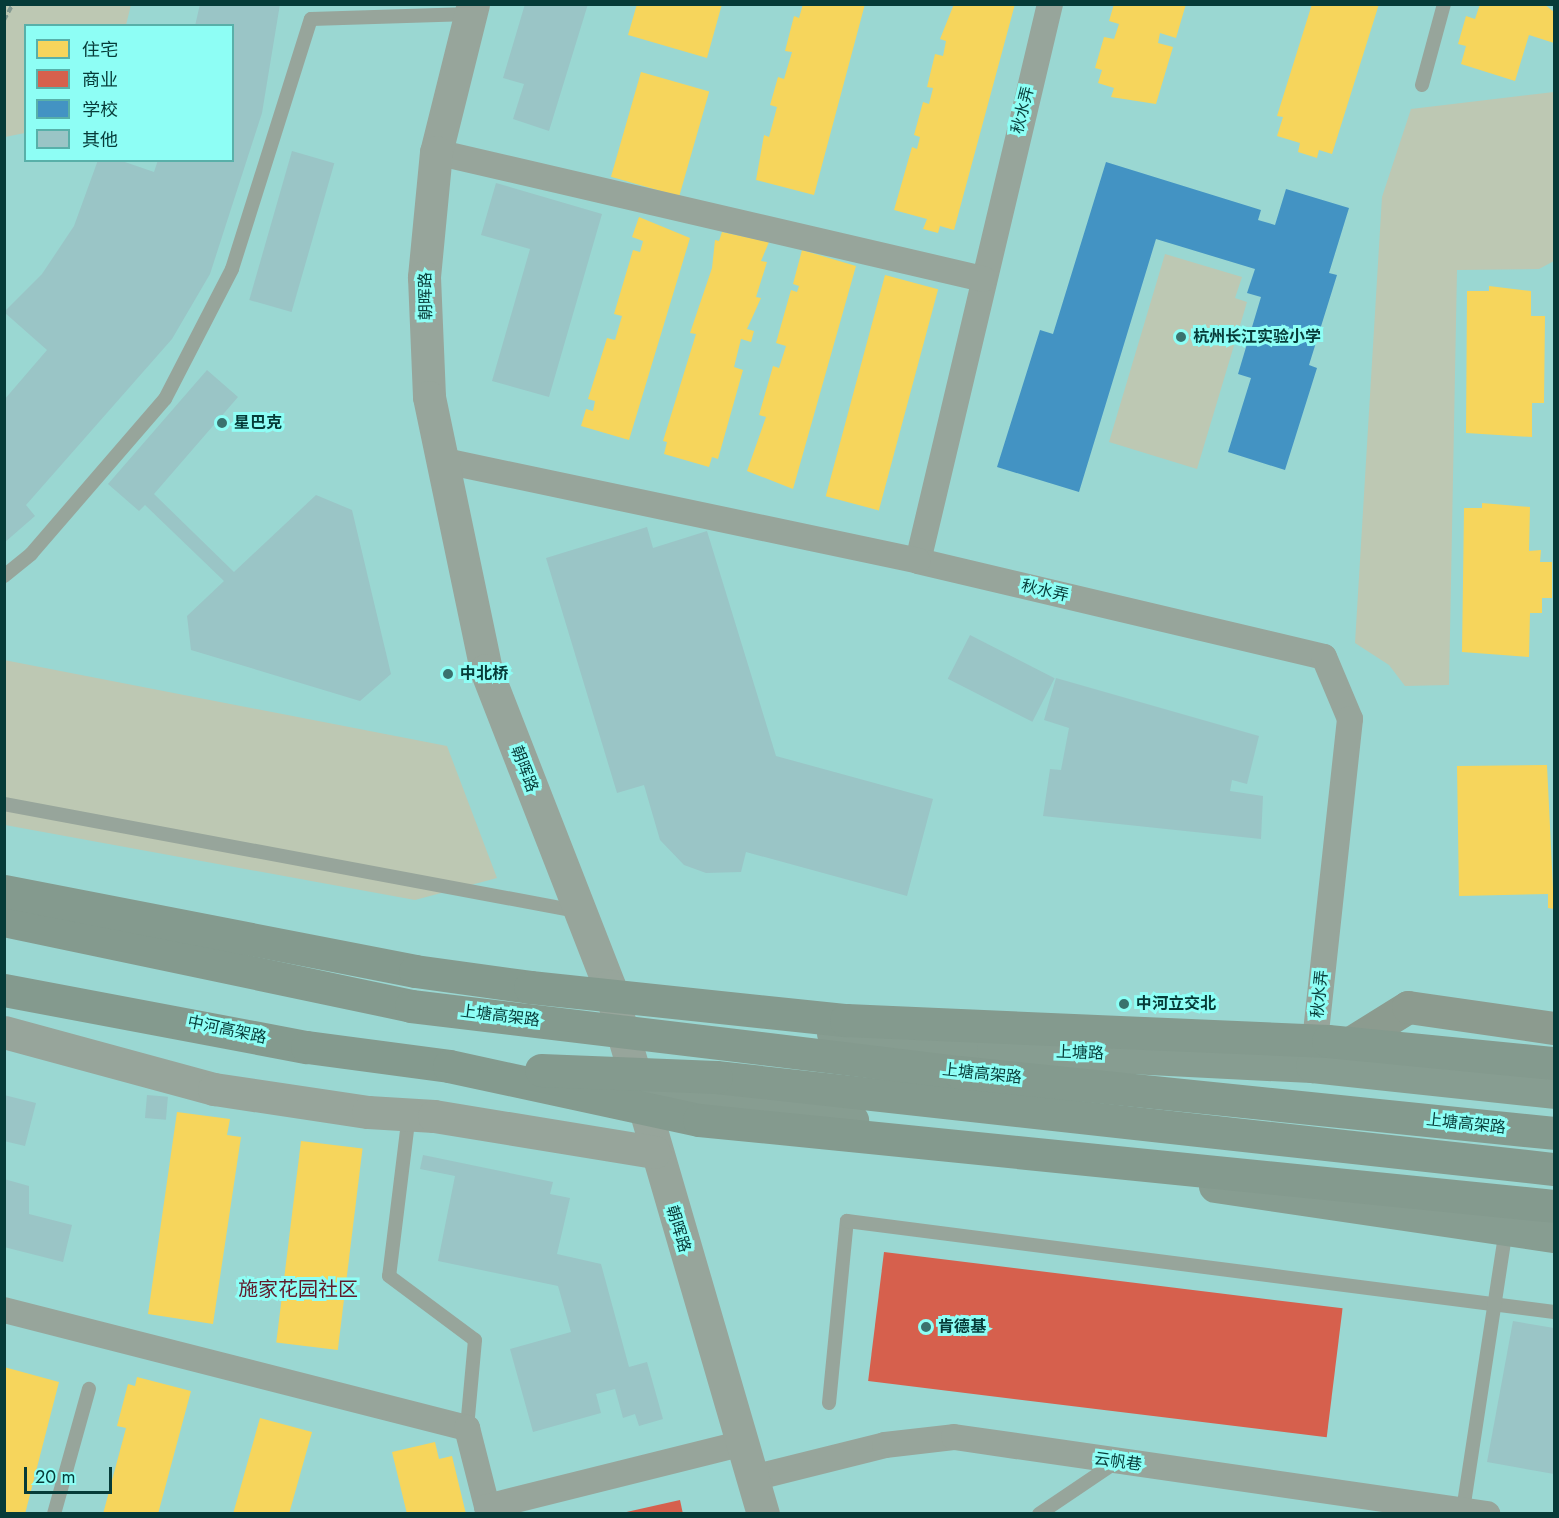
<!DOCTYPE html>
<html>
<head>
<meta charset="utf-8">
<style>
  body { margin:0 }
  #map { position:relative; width:1559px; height:1518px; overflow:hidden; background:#9ad7d2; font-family:Jost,"Noto Sans SC",sans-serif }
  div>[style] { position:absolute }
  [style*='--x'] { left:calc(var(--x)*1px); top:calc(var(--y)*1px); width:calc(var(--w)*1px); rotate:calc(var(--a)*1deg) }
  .green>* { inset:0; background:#bdc8b3 }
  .homes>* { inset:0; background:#f6d55c; transform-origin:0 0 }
  .shops>* { inset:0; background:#d6604d; transform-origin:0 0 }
  .schools>* { inset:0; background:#4393c3 }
  .building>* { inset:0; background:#9ac5c6; transform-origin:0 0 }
  .path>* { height:4px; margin-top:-2px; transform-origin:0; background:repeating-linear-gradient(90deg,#849a92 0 6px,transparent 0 9px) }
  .service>* { height:14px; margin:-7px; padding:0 7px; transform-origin:7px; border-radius:7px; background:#97a59b }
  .minor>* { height:26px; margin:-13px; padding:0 13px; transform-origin:13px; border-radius:13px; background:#97a59b }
  .tertiary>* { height:33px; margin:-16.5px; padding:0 16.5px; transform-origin:16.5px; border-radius:16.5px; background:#97a59b }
  .secondary>* { height:33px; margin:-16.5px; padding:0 16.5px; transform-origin:16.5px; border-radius:16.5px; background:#8c9b8f }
  .primary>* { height:33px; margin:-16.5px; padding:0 16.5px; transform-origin:16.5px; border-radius:16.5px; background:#879d91 }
  .trunk>* { height:33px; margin:-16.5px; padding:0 16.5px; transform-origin:16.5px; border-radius:16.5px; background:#849a8e }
  .trunk-bridge>* { height:33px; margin:-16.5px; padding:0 16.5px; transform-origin:16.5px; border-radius:16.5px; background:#849a8e }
  .dots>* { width:16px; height:16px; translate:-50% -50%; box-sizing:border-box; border:3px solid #8efef5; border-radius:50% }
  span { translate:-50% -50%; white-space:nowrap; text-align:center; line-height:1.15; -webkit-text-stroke:6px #8efef5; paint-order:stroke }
  .street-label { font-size:16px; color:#063b38 }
  .poi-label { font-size:16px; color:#063b38; font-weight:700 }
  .left { translate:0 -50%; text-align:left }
  .quarter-label { font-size:20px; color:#611d2d }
  .frame { position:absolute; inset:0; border:6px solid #063b38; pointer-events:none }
  .legend { position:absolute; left:24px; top:24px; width:210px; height:138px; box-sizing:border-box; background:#8efef5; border:2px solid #58b0a9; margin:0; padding:8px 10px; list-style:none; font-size:18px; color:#063b38 }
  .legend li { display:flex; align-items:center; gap:12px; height:30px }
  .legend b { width:30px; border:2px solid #58b0a9 }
  .scale { position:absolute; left:24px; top:1467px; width:88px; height:27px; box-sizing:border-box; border:3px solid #063b38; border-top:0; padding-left:8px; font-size:18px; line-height:21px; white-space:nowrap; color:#063b38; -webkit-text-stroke:4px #8efef5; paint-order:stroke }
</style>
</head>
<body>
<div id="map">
  <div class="green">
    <i style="clip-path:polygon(5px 4px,131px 5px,126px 25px,26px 26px,25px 133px,5px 137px)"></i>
    <i style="clip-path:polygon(1554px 92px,1554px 261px,1539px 269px,1457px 270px,1449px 685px,1405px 686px,1389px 665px,1355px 643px,1382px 197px,1411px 109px)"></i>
    <i style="clip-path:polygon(1165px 254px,1242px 277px,1235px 298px,1247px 302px,1197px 469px,1109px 442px)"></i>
    <i style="clip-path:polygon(4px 660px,447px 746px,497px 878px,415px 900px,5px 825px)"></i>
  </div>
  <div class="homes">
    <i style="clip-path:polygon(637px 4px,722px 4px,707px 58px,628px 35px)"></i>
    <i style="clip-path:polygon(803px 4px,865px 4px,814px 195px,756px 180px,764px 135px,769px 137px,777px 107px,770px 105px,778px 77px,784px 79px,792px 52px,785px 51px,794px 16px,799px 18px)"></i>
    <i style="clip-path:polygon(954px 4px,1015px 4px,954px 230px,940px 226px,938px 233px,923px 229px,927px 219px,894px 210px,912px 147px,917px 149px,920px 137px,914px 135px,923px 102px,929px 104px,933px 88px,927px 87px,935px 54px,943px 56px,946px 41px,940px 39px)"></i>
    <i style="clip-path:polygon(1114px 4px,1186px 4px,1176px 38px,1160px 33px,1158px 43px,1173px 47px,1156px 104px,1111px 97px,1114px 88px,1098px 83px,1102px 70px,1095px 68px,1104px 37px,1114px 39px,1119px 24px,1109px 21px)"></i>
    <i style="clip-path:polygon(1312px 4px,1379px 4px,1332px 154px,1319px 150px,1317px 158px,1298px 152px,1300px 143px,1277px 136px,1283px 117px,1277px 116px)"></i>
    <i style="clip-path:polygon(1480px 4px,1544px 4px,1554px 12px,1554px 43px,1529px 35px,1515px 81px,1461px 64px,1466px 46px,1458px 44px,1466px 16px,1475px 19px)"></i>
    <i style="left:641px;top:72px;width:71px;height:109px;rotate:16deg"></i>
    <i style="clip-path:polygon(639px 217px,690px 238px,629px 440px,581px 426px,586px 409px,593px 411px,595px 401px,588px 399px,607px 338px,615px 340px,622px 316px,614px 314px,633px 250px,640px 252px,643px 241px,632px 237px)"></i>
    <i style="clip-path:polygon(722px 232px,769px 242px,761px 261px,767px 262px,756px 297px,761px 298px,747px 329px,754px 331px,751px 342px,741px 339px,734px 367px,743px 370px,718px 459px,712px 457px,709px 467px,664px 454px,667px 442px,663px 441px,696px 334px,690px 333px,712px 268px,715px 240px,719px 241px)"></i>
    <i style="clip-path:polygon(802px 250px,856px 266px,793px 489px,747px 471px,766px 417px,759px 415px,773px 366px,779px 368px,786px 346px,776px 343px,791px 290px,797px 292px,799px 286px,793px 284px)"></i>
    <i style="left:885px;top:275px;width:55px;height:229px;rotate:15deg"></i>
    <i style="clip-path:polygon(1489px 286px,1531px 291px,1531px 316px,1545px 316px,1544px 403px,1532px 403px,1532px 437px,1466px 433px,1467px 291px,1489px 291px)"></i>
    <i style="clip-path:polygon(1482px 503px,1530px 507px,1529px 551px,1541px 550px,1540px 562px,1552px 562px,1552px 598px,1542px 598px,1542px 613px,1530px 613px,1529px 657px,1462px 652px,1464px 508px,1482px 508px)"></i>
    <i style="clip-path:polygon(1547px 765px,1554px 909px,1548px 908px,1548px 894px,1459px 896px,1457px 766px)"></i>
    <i style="clip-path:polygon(177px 1112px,230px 1119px,227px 1135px,241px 1137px,213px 1324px,148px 1314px)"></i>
    <i style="left:301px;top:1141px;width:62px;height:203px;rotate:7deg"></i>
    <i style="clip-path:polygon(4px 1367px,59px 1382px,25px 1514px,4px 1514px)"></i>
    <i style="clip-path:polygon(137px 1377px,191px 1391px,158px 1514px,103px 1514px,126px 1428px,117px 1426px,128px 1384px,135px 1386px)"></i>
    <i style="clip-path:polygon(260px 1418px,312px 1432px,289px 1514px,233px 1514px)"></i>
    <i style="clip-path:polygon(435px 1442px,439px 1459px,452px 1456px,466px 1514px,407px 1514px,392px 1452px)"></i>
  </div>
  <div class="shops">
    <i style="left:884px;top:1252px;width:462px;height:130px;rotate:7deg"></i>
    <i style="clip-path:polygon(680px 1500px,683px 1514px,622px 1514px,622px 1513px)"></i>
  </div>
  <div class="schools">
    <i style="clip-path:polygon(1106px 162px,1261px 210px,1258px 220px,1275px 225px,1286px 189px,1349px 208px,1329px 273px,1337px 275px,1309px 365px,1317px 368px,1285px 470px,1228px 452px,1251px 378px,1238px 374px,1261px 297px,1247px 293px,1255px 269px,1156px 239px,1079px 492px,997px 467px,1040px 330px,1053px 334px)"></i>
  </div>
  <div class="building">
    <i style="clip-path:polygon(200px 4px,280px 4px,262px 113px,210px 274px,172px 339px,26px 505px,35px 516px,4px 543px,4px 400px,47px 350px,4px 312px,42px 274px,74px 226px,98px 160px,119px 160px,154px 172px,158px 160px,232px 160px,232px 26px,195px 26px)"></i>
    <i style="clip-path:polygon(525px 4px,588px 4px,549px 131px,513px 119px,524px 84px,503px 78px)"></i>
    <i style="left:292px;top:151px;width:44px;height:155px;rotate:16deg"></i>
    <i style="clip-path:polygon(496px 183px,602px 214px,549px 397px,492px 381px,530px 249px,481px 235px)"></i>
    <i style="clip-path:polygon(207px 370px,238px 397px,154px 494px,234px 572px,316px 495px,352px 510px,391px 674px,360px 701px,191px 650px,187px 616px,224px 581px,145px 505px,139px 511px,108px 484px)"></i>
    <i style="clip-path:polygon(647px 527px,653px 548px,707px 531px,776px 756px,933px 799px,907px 896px,746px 852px,741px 872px,706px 873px,684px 865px,660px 840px,644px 785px,617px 793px,546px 558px)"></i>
    <i style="left:970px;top:635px;width:95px;height:49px;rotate:27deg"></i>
    <i style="clip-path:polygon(1056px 678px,1259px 736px,1247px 784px,1232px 780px,1230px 791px,1263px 796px,1261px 839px,1043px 816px,1050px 769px,1061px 770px,1069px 728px,1044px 720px)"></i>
    <i style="clip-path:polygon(4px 1095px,36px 1103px,25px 1146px,4px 1141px)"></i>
    <i style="left:147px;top:1095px;width:21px;height:23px;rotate:5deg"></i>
    <i style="clip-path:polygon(423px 1155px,553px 1182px,550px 1194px,570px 1198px,557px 1254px,601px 1264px,629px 1367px,647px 1362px,663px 1419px,639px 1426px,635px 1414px,623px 1418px,615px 1389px,596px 1394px,601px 1413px,533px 1432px,510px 1349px,571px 1332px,558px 1286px,438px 1261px,455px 1176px,420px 1169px)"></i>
    <i style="clip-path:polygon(4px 1179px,29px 1186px,29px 1214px,72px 1225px,63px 1262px,4px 1247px)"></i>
    <i style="clip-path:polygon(1513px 1321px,1554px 1328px,1554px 1474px,1487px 1462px)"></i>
  </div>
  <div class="path">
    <i style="--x:4;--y:20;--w:18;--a:-61"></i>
  </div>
  <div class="service">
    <i style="--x:1422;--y:85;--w:84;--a:-74.8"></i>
    <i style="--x:4;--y:576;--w:35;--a:-39"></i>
    <i style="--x:31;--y:554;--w:205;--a:-49.2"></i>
    <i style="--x:165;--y:399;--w:146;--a:-62.7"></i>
    <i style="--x:232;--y:269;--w:262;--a:-72.5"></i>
    <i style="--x:311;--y:19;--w:159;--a:-1.8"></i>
    <i style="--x:4;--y:804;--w:583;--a:10.58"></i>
    <i style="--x:409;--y:1114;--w:163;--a:97"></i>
    <i style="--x:389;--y:1276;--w:107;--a:36.7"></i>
    <i style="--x:475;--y:1340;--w:88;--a:95.2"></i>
    <i style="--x:829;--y:1403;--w:183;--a:-84.4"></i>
    <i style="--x:847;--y:1221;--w:713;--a:7.33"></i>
    <i style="--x:1463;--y:1510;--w:283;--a:-81.3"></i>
    <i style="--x:54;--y:1514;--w:130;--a:-74.4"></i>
    <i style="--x:1039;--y:1514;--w:93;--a:-34"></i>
  </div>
  <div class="minor">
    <i style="--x:1050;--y:4;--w:572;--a:103.33"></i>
    <i style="--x:918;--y:561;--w:417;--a:13.3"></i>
    <i style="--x:1324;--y:657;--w:67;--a:67.2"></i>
    <i style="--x:1350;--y:719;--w:340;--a:96.2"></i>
    <i style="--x:436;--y:152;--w:562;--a:13.07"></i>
    <i style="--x:445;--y:461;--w:483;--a:11.9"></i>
    <i style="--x:4;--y:1310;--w:478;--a:14.3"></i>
    <i style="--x:467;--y:1428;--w:89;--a:75.7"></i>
    <i style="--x:753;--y:1478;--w:136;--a:-14"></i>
    <i style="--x:885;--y:1445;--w:69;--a:-6.6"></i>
    <i style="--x:954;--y:1437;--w:539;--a:8.22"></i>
    <i style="--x:487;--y:1507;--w:264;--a:-14"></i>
  </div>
  <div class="tertiary">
    <i style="--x:473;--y:4;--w:153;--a:104"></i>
    <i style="--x:436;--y:152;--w:126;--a:95.5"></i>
    <i style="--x:424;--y:277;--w:120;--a:87.6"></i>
    <i style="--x:429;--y:397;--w:279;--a:78.2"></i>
    <i style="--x:486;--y:670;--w:339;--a:68.7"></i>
    <i style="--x:609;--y:986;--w:550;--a:73.74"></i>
    <i style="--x:4;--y:1032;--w:218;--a:15.2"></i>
    <i style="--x:214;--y:1089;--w:156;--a:8.5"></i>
    <i style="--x:368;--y:1112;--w:66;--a:3.5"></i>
    <i style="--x:434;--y:1116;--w:223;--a:9.3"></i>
  </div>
  <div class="secondary">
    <i style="--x:1334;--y:1053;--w:87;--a:-31.9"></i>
    <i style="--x:1408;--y:1007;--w:148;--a:8.2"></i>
  </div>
  <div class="primary">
    <i style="--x:833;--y:1033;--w:161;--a:6.1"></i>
    <i style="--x:993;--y:1050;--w:319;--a:2.9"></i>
    <i style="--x:1312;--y:1066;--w:243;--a:6.1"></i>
    <i style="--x:637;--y:1092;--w:217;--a:7.4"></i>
    <i style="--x:1215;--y:1186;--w:343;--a:8.4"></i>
  </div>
  <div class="trunk">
    <i style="--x:4;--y:920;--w:416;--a:11.9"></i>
    <i style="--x:4;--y:990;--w:308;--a:10.7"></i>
    <i style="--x:307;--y:1047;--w:143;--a:7.6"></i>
    <i style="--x:716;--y:1077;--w:843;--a:6.27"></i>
  </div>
  <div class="trunk-bridge">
    <i style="--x:4;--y:891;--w:419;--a:11"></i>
    <i style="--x:415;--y:971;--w:116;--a:7.9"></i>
    <i style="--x:530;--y:987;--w:318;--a:6"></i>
    <i style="--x:846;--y:1020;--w:482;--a:2.5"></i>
    <i style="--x:1328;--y:1041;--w:227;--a:5.6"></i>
    <i style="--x:411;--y:1006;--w:552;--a:6.87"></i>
    <i style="--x:959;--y:1072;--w:598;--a:5.85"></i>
    <i style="--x:449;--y:1066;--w:256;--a:12.2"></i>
    <i style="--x:699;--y:1120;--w:859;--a:5.74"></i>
    <i style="--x:541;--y:1070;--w:175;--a:2.3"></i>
  </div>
  <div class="dots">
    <i style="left:1181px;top:337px;background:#3a726e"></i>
    <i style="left:222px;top:423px;background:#3a726e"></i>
    <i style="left:448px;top:674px;background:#3a726e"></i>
    <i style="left:1124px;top:1004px;background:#3a726e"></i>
    <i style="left:926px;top:1327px;background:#3a726e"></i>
  </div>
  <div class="street-label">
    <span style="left:1023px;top:110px;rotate:-76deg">秋水弄</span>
    <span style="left:426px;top:296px;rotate:-91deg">朝晖路</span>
    <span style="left:1045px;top:591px;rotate:13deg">秋水弄</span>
    <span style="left:524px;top:769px;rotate:69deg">朝晖路</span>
    <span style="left:1320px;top:994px;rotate:-84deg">秋水弄</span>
    <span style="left:500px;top:1016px;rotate:7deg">上塘高架路</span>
    <span style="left:227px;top:1030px;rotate:12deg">中河高架路</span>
    <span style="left:1080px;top:1053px;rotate:2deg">上塘路</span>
    <span style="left:982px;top:1074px;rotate:6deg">上塘高架路</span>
    <span style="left:1466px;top:1124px;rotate:6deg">上塘高架路</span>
    <span style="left:678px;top:1229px;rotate:73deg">朝晖路</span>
    <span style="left:1118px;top:1462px;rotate:8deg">云帆巷</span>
  </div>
  <div class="poi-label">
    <span class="left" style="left:1193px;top:337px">杭州长江实验小学</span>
    <span class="left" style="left:234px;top:423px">星巴克</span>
    <span class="left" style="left:460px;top:674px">中北桥</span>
    <span class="left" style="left:1136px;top:1004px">中河立交北</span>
    <span class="left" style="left:938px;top:1327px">肯德基</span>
  </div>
  <div class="quarter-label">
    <span style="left:298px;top:1289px">施家花园社区</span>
  </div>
  <div class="frame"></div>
  <ul class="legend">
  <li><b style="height:16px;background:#f6d55c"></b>住宅</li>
  <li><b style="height:16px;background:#d6604d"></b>商业</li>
  <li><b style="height:16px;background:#4393c3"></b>学校</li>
  <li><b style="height:16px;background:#9ac5c6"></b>其他</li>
  </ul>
  <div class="scale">20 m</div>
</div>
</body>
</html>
